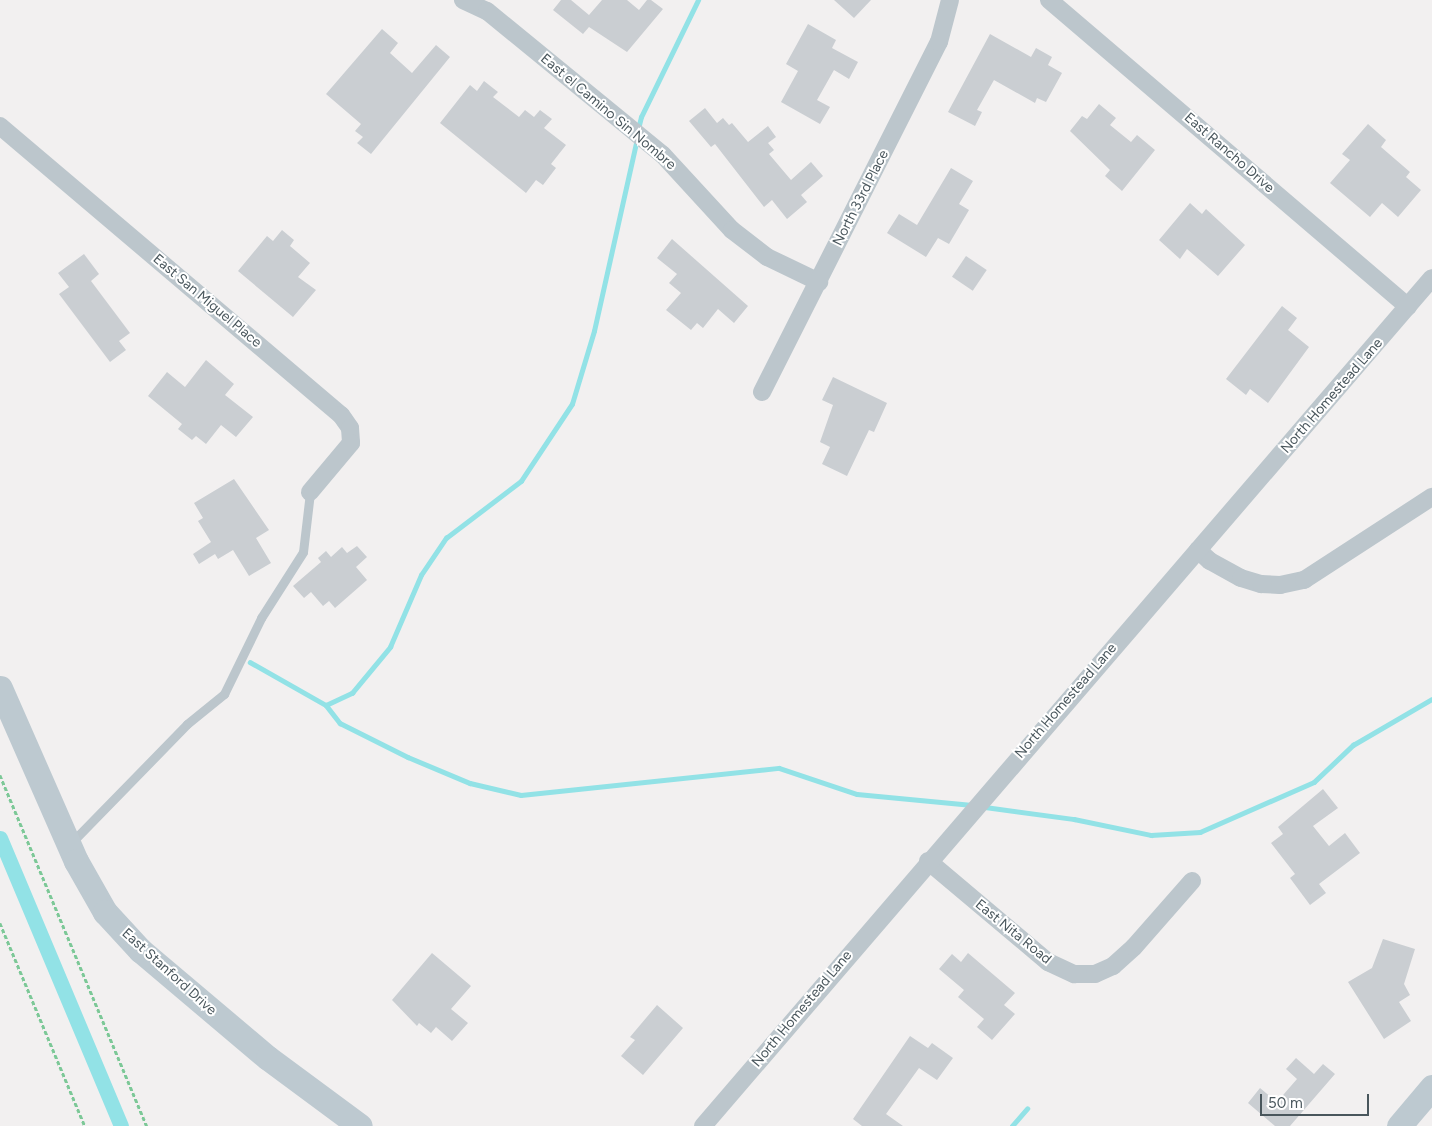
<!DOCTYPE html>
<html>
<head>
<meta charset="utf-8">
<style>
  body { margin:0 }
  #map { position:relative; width:1432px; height:1126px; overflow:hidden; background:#f2f0f0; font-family:Figtree,sans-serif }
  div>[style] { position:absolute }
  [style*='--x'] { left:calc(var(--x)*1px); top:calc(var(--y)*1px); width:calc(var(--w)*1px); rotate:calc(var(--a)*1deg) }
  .stream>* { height:4.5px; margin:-2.25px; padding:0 2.25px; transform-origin:2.25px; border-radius:2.25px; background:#92e2e6 }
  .canal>* { height:15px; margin:-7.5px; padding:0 7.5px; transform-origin:7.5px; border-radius:7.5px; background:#92e2e6 }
  .building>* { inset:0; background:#caced2; transform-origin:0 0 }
  .path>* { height:2.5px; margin-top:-1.25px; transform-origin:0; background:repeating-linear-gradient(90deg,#7cc897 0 4px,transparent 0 6.5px) }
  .lane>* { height:9px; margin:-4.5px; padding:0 4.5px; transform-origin:4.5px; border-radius:4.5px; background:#bcc6cc }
  .street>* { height:18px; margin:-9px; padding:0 9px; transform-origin:9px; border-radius:9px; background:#bcc6cc }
  .secondary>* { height:25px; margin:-12.5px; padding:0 12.5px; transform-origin:12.5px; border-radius:12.5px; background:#bdc9d0 }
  span { translate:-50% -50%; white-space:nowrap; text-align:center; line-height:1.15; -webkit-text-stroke:4px #fff; paint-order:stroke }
  .street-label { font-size:14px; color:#49565c }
  .scale { position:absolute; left:1260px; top:1094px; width:109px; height:22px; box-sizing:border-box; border:2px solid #49565c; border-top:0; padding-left:6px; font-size:15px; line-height:18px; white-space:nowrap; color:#49565c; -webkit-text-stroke:4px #fff; paint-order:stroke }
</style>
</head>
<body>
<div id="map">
  <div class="stream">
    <i style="--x:638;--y:129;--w:12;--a:-76"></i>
    <i style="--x:641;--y:117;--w:130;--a:-64"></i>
    <i style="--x:250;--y:662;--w:87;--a:29.5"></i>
    <i style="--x:326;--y:705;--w:23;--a:52"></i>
    <i style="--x:340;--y:723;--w:76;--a:26.6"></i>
    <i style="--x:408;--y:757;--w:67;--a:22.8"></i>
    <i style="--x:470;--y:783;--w:52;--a:13.2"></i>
    <i style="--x:521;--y:795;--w:259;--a:-6"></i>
    <i style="--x:779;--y:768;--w:82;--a:18.4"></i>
    <i style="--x:857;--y:794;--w:118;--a:5.4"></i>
    <i style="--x:326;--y:705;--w:29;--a:-25"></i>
    <i style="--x:352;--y:693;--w:60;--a:-50.4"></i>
    <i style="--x:390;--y:647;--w:78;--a:-66.7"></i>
    <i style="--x:421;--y:575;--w:45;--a:-56"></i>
    <i style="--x:446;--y:538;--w:94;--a:-37.2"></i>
    <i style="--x:521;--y:481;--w:92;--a:-56.5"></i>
    <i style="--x:572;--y:404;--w:76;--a:-73.2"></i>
    <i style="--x:594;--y:331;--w:197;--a:-77.4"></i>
    <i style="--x:985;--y:807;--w:90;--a:7.7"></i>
    <i style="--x:1074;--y:819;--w:79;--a:11.7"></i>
    <i style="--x:1151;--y:835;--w:49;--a:-3.5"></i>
    <i style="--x:1200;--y:832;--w:124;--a:-23.7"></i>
    <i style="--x:1314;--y:782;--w:54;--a:-43.5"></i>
    <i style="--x:1353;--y:745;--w:91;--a:-30.2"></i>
    <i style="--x:1012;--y:1126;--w:23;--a:-49"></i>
  </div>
  <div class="canal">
    <i style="--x:0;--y:838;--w:312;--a:67.2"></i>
  </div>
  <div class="building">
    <i style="clip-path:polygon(561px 0,571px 0,589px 15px,602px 0,627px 0,639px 10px,647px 0,651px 0,663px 9px,627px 52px,589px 27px,583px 34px,553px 10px)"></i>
    <i style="clip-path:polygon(834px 0,871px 0,854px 18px)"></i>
    <i style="clip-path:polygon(808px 24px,836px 40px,832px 48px,858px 62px,849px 79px,834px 70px,817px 100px,830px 107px,820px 124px,781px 102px,798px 71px,786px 64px)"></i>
    <i style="clip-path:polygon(382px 29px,398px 43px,390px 53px,412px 73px,436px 45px,450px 57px,371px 154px,357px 143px,363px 137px,355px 131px,361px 124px,326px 94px)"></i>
    <i style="clip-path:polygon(990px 34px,1031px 57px,1036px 48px,1052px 57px,1048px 65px,1062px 73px,1046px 102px,1037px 98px,1035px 103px,994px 80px,977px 110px,982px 112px,975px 126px,948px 112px)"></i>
    <i style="clip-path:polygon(484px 81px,498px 92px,493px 97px,519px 117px,525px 110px,534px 117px,540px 110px,552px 119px,544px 128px,566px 145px,551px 164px,556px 168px,543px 185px,536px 180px,526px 193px,440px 123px,470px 85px,477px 91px)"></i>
    <i style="clip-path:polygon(1099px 104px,1116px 118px,1110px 125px,1131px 142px,1137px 135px,1155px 150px,1122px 191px,1105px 176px,1110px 170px,1070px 131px,1082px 116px,1087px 119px)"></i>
    <i style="clip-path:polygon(705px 108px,717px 123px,723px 118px,729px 125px,732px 123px,748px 142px,768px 126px,776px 137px,768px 143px,774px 150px,769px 154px,791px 180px,811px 162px,823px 176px,801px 195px,807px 202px,787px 219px,772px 200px,764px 207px,715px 144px,711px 147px,689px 121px)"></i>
    <i style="clip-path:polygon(1368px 124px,1386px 140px,1381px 147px,1410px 172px,1406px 177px,1421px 190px,1398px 217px,1382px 203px,1370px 217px,1330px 183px,1350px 160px,1342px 154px)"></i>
    <i style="clip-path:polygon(951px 168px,973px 181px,959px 204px,969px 210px,949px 244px,938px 238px,926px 257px,887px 233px,899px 214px,917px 225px)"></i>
    <i style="clip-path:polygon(1190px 203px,1202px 214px,1206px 209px,1245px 245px,1218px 276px,1187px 249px,1180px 259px,1159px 240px)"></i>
    <i style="clip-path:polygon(282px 230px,294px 240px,290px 246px,310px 263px,298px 277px,316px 290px,293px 317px,238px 271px,267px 236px,273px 241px)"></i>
    <i style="clip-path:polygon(672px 239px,748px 306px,734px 323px,718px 309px,703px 328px,697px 323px,691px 330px,666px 310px,681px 293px,669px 283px,677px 274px,657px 258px)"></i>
    <i style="clip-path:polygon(84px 254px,99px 274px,91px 281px,130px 333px,119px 341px,126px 350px,110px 362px,59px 294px,69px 287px,58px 273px)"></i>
    <i style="left:966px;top:256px;width:25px;height:25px;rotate:34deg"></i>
    <i style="clip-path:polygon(1282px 306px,1297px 318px,1288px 330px,1309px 347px,1268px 403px,1250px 389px,1246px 395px,1226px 379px)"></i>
    <i style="clip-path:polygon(206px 360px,234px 384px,225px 395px,253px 417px,236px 437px,221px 425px,206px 444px,196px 436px,192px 440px,178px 429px,182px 424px,148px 396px,167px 372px,185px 387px)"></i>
    <i style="clip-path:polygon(833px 377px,887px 403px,874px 432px,869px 430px,847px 476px,822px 464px,830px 447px,820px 442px,833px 405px,822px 400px)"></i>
    <i style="clip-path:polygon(234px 479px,269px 530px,256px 538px,271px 563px,249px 576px,233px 550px,218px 559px,215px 554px,199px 564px,193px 554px,211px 542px,198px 521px,203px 518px,194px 503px)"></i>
    <i style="clip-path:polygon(357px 546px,367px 557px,356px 567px,367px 580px,335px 608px,329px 601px,323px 606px,311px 592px,304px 598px,293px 586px,321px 562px,318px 558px,326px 551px,331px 557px,342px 547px,347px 553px)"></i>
    <i style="clip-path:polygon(1323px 789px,1338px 808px,1313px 826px,1329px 846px,1345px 833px,1360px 853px,1319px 884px,1326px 893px,1310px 905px,1290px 878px,1295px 874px,1271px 843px,1283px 834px,1278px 827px)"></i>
    <i style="clip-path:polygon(1383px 939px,1415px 949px,1404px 984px,1410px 995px,1399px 1002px,1411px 1021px,1384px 1039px,1348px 982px,1372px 968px)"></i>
    <i style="clip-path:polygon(432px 953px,471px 986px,451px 1009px,468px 1023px,452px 1041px,436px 1027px,431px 1033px,419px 1023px,417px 1026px,392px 1000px)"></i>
    <i style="clip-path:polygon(968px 953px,1015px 993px,1004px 1005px,1015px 1014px,992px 1040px,977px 1027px,984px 1019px,958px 997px,964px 990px,939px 969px,952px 954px,961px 962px)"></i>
    <i style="clip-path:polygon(657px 1005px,683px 1028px,643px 1075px,621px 1056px,635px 1040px,630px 1037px)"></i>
    <i style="clip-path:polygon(910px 1036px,928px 1048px,932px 1043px,953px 1058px,937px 1080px,919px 1068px,886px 1114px,903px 1126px,862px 1126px,853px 1119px)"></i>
    <i style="clip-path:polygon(1296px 1058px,1314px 1074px,1323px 1064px,1335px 1074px,1290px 1126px,1275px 1126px,1248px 1103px,1260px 1088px,1277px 1102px,1297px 1079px,1286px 1069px)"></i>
  </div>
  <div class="path">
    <i style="--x:0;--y:775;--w:381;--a:67.3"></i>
    <i style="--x:0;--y:923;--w:220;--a:67.3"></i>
  </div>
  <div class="lane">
    <i style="--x:71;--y:843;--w:166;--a:-45.7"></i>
    <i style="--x:187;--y:724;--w:48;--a:-39"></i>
    <i style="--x:224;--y:694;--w:85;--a:-64"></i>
    <i style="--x:261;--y:618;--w:78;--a:-57.5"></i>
    <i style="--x:303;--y:552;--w:60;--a:-83.3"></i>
  </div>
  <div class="street">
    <i style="--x:463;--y:0;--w:26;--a:25"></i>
    <i style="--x:487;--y:11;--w:227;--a:39.3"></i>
    <i style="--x:663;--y:155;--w:102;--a:47.4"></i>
    <i style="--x:732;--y:230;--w:44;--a:37.6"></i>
    <i style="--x:767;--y:257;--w:58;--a:25.7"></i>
    <i style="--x:1049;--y:0;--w:472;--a:40.5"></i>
    <i style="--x:0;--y:126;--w:447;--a:40.3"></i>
    <i style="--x:341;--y:415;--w:16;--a:55"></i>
    <i style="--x:350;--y:428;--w:15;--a:86"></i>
    <i style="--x:351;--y:443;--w:64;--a:129.9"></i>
    <i style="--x:762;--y:392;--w:392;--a:-63.2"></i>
    <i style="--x:939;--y:42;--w:43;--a:-75.3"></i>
    <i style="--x:1198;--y:550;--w:16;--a:43"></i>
    <i style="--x:1210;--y:561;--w:35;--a:29"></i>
    <i style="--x:1241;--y:578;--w:21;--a:17"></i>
    <i style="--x:1261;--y:584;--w:19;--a:3"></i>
    <i style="--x:1280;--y:585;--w:25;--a:-12"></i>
    <i style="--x:1304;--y:580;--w:153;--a:-33"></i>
    <i style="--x:928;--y:861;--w:157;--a:40.1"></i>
    <i style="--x:1048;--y:962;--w:29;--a:25"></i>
    <i style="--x:1074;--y:974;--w:21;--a:0"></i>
    <i style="--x:1095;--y:974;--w:20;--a:-24"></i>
    <i style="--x:1113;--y:966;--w:28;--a:-42"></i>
    <i style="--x:1134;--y:947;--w:88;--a:-48.7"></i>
    <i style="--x:703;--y:1126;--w:1118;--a:-49.32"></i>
  </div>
  <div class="secondary">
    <i style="--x:0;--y:688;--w:189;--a:66.3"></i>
    <i style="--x:76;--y:861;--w:59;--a:60.4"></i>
    <i style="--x:105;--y:912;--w:52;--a:47.4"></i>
    <i style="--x:140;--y:950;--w:167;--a:40.2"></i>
    <i style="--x:268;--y:1058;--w:114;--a:36.5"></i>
    <i style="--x:1399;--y:1126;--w:51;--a:-49.8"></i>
  </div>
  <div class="street-label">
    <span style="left:608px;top:112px;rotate:40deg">East el Camino Sin Nombre</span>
    <span style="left:1229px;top:153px;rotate:41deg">East Rancho Drive</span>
    <span style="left:861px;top:198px;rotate:-63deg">North 33rd Place</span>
    <span style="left:207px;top:301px;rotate:40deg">East San Miguel Place</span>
    <span style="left:1332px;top:396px;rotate:-49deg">North Homestead Lane</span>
    <span style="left:1066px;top:701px;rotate:-49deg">North Homestead Lane</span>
    <span style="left:1013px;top:932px;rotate:39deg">East Nita Road</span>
    <span style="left:169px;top:972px;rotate:42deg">East Stanford Drive</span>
    <span style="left:802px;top:1009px;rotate:-50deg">North Homestead Lane</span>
  </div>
  <div class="scale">50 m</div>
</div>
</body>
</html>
